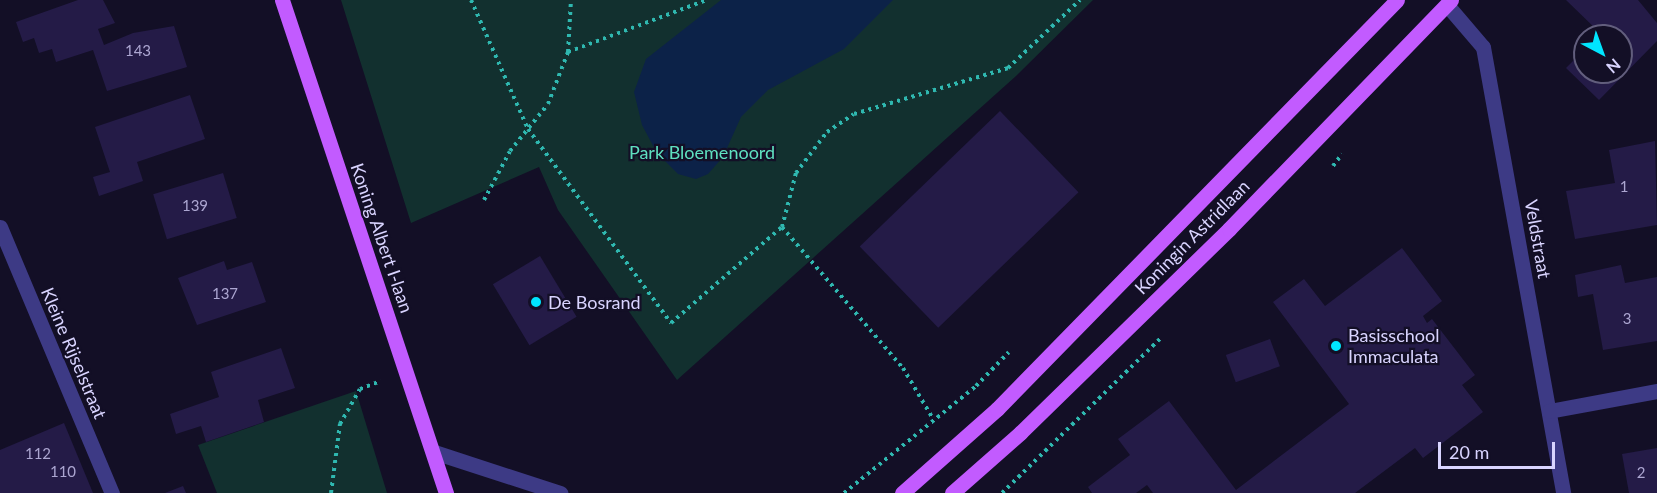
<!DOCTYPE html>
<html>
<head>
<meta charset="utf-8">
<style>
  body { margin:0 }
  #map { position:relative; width:1657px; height:493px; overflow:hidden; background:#130f26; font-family:Lato,sans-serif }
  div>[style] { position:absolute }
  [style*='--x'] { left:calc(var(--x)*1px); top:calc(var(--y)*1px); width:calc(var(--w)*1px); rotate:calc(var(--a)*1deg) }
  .green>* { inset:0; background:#12302f }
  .water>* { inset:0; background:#0c2248 }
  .building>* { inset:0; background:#241b47; transform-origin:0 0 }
  .path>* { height:4px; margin-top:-2px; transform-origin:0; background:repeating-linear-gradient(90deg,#2fb8b0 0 3px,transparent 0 7.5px) }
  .minor>* { height:15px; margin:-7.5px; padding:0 7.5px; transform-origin:7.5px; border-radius:7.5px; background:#3d3a85 }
  .major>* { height:15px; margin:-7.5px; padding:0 7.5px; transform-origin:7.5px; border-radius:7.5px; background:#c25bff }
  .dots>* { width:16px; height:16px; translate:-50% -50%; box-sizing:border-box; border:3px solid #130f26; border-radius:50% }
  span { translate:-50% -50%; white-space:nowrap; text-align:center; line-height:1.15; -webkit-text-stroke:4.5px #130f26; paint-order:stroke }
  .number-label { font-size:15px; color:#aca6d1 }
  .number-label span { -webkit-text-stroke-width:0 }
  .park-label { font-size:18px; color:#5fe0c0 }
  .street-label { font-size:18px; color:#d9d4ff }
  .poi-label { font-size:18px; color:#d9d4ff }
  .left { translate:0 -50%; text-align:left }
  .north { position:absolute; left:1573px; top:24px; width:60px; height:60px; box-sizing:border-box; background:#130f26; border:2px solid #625e7d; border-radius:50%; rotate:139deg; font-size:16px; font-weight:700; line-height:24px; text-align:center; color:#d9d4ff }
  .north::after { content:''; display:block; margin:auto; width:21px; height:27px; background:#00e5ff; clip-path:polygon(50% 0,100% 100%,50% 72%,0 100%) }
  .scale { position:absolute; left:1438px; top:442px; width:117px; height:27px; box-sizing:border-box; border:3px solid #d9d4ff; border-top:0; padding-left:8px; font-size:18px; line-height:21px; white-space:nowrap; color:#d9d4ff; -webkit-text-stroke:4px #130f26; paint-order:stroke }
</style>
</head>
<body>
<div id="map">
  <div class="green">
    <i style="clip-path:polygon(341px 0,1093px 0,1016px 76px,677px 380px,558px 210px,539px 167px,411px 223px)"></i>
    <i style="clip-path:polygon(356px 391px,387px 493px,217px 493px,198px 445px)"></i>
  </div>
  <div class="water">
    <i style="clip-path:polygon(721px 0,893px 0,844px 49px,768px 90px,741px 117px,723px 157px,708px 174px,696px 179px,678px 174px,657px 153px,642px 125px,634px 92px,646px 59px)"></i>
  </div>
  <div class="building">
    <i style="clip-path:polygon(78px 0,103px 0,115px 23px,98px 29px,104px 45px,133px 33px,174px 26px,187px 67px,107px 91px,93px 50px,56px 62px,52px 49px,39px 53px,34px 38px,23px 42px,16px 22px)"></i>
    <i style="clip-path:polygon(1566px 0,1638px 0,1657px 23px,1657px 41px,1599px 100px,1566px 68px,1585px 49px,1585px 72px,1621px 72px,1621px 36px,1598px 36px,1600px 33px)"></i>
    <i style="clip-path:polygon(190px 95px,205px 139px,137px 162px,143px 181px,99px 196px,93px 177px,110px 172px,95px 127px)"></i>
    <i style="left:1000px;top:111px;width:113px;height:195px;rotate:46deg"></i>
    <i style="clip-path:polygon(1655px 141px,1657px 225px,1575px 239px,1566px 191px,1615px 183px,1609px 150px)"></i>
    <i style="left:223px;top:173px;width:47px;height:73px;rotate:73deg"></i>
    <i style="clip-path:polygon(1402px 248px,1442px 301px,1423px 316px,1427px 323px,1432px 319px,1475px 375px,1462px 385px,1483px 412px,1423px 458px,1415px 448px,1355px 493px,1153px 493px,1147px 485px,1136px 493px,1092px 493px,1088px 487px,1130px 455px,1118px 439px,1169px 401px,1236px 490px,1349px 404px,1273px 302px,1304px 279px,1325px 306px)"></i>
    <i style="left:540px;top:256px;width:71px;height:55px;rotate:59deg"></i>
    <i style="clip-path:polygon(224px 261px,227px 270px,252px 262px,266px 302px,197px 325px,178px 278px)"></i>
    <i style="clip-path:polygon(1621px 265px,1625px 283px,1657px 277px,1657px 341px,1603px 350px,1593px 294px,1578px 297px,1575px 275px)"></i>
    <i style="left:1270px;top:339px;width:29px;height:47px;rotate:70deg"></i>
    <i style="clip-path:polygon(281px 348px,295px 388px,258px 400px,264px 422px,206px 442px,201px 426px,176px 434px,170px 414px,219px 397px,211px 372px)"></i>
    <i style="clip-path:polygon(64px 423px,93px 493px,0 493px,0 450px)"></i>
    <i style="clip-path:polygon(1657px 448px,1657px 493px,1629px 493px,1622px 454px)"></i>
    <i style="clip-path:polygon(183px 486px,186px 493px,165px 493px)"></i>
  </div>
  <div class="path">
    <i style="--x:471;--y:0;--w:141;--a:66.2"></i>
    <i style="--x:528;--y:129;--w:241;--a:53.6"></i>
    <i style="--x:671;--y:323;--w:147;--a:-40.9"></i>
    <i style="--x:782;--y:227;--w:56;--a:-75.5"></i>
    <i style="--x:796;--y:173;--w:51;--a:-52.9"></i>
    <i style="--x:827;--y:132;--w:32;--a:-34"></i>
    <i style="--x:854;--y:114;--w:161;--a:-16.6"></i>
    <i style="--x:1008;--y:68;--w:99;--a:-43.4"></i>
    <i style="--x:568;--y:52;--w:147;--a:-20.6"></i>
    <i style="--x:1333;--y:166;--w:15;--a:-53"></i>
    <i style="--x:484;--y:200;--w:55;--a:-62"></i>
    <i style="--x:510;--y:151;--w:60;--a:-51"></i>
    <i style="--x:548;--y:104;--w:56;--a:-69"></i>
    <i style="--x:568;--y:52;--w:52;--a:-86.7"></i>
    <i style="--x:782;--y:227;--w:186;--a:49.4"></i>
    <i style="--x:903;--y:368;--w:59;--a:59.5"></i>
    <i style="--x:331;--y:493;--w:70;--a:-82.6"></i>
    <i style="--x:340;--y:424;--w:40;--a:-60.3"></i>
    <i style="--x:360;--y:389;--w:22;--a:-21"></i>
    <i style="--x:844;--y:493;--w:170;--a:-39"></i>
    <i style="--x:976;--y:386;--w:47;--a:-45.9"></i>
    <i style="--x:1002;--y:493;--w:221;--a:-44.3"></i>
  </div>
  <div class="minor">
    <i style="--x:1447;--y:5;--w:55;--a:49.4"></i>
    <i style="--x:1483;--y:47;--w:453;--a:79.8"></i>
    <i style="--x:0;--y:227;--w:289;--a:67.2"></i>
    <i style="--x:1549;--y:411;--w:110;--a:-10.5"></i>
    <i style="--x:434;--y:452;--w:133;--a:18"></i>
  </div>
  <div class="major">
    <i style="--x:282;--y:0;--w:520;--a:71.6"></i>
    <i style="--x:902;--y:493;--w:127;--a:-41.5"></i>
    <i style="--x:997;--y:409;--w:572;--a:-45.64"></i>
    <i style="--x:952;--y:493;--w:91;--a:-41.4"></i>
    <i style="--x:1020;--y:433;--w:292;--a:-44.3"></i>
    <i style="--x:1229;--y:229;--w:319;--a:-45.9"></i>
  </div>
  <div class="dots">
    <i style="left:536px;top:302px;background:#00e5ff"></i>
    <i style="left:1336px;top:346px;background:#00e5ff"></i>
  </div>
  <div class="number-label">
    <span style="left:138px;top:51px">143</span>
    <span style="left:1624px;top:187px">1</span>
    <span style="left:195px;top:206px">139</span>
    <span style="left:225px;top:294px">137</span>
    <span style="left:1627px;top:319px">3</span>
    <span style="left:38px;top:454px">112</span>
    <span style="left:63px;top:472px">110</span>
    <span style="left:1641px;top:473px">2</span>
  </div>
  <div class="park-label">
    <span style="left:702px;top:152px">Park Bloemenoord</span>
  </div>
  <div class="street-label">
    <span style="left:1192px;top:237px;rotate:-45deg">Koningin Astridlaan</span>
    <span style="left:382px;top:238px;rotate:71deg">Koning Albert I-laan</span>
    <span style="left:1538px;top:239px;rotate:80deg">Veldstraat</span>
    <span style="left:74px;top:353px;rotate:67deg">Kleine Rijselstraat</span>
  </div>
  <div class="poi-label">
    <span class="left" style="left:548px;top:302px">De Bosrand</span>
    <span class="left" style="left:1348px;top:346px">Basisschool<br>Immaculata</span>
  </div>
  <div class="north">N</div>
  <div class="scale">20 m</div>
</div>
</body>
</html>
